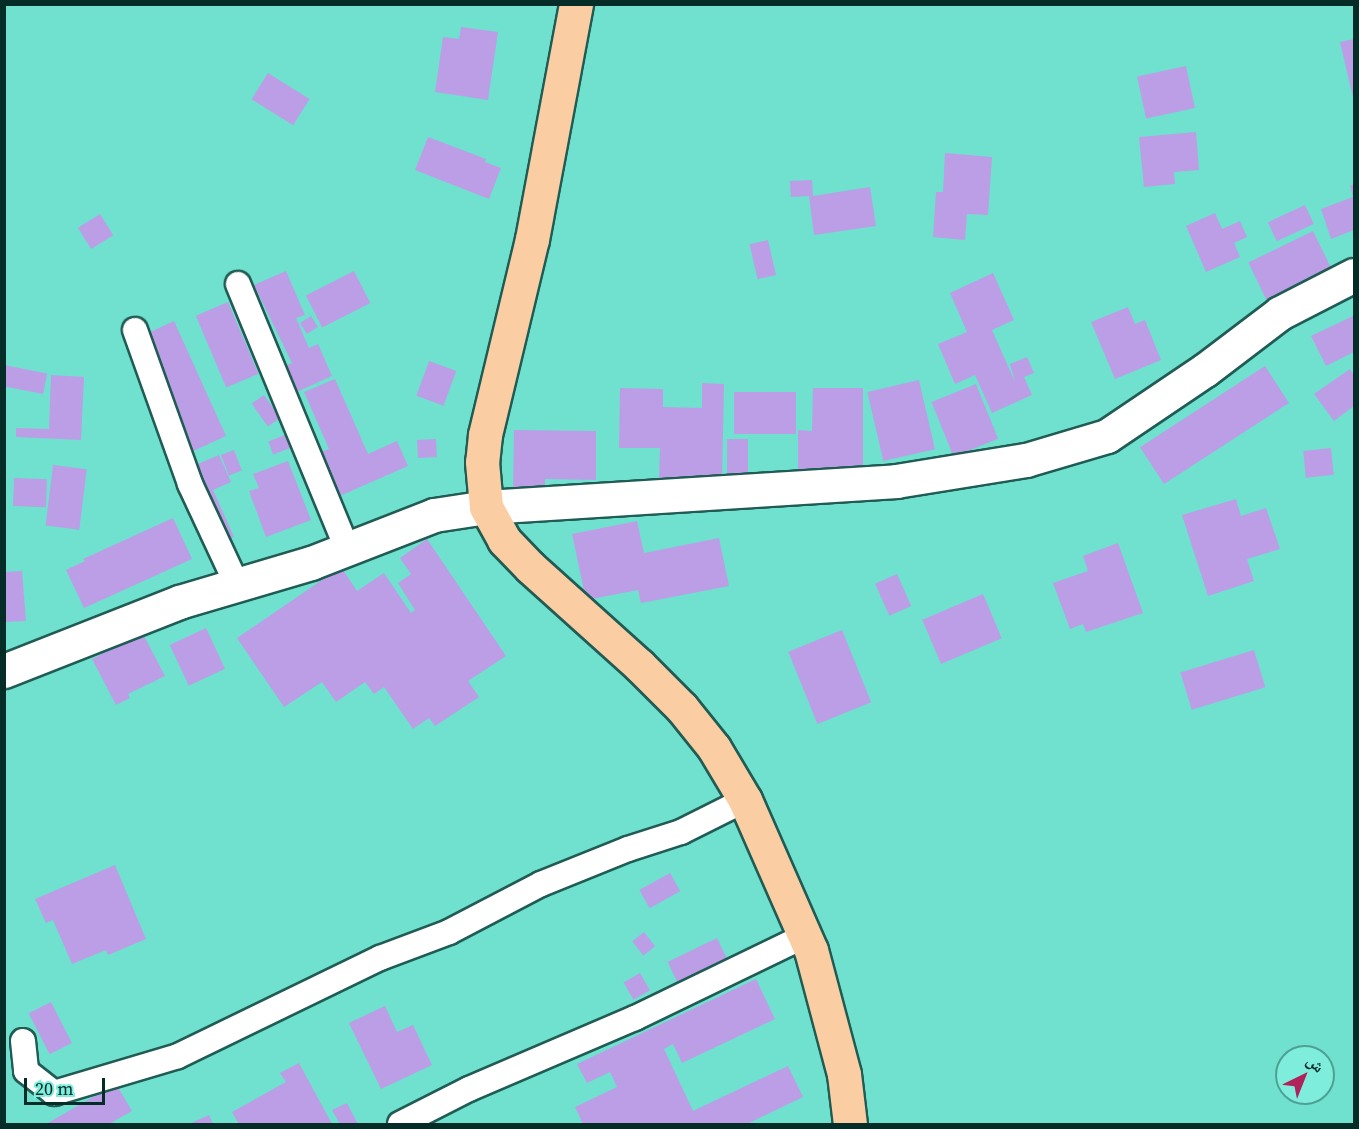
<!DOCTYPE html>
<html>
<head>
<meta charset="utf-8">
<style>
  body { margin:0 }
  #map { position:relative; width:1359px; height:1129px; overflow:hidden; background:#70e0cf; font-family:"Source Serif 4","Noto Naskh Arabic",serif }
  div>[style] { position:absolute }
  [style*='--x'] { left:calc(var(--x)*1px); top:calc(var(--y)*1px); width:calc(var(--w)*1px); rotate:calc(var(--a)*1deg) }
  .building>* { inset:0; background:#bb9ee6; transform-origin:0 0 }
  .roads { filter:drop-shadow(2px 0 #205c54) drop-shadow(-2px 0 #205c54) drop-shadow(0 2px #205c54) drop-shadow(0 -2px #205c54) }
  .street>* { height:24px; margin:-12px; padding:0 12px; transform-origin:12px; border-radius:12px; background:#fff }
  .secondary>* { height:33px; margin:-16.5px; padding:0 16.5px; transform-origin:16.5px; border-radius:16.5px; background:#fff }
  .primary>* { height:33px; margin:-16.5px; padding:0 16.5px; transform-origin:16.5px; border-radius:16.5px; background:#facda3 }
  span { translate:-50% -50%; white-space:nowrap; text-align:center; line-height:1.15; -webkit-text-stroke:6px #7eeddc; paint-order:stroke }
  .frame { position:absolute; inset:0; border:6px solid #062c27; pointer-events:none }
  .north { position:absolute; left:1275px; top:1045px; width:60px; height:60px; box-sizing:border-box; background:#7eeddc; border:2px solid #4ea094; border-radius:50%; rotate:43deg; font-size:16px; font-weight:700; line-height:24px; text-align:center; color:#062c27 }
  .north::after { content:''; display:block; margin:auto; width:21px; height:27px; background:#af225b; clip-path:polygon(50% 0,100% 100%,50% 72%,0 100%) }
  .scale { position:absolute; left:24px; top:1078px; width:81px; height:27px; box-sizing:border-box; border:3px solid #062c27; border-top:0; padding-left:8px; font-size:18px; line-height:21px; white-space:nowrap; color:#062c27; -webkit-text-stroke:4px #7eeddc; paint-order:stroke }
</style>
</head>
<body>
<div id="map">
  <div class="building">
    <i style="clip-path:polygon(461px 27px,498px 32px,488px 100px,435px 92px,443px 37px,459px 39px)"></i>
    <i style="clip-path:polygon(1354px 39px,1354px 102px,1340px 42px)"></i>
    <i style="left:1186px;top:66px;width:43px;height:50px;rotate:78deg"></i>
    <i style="left:268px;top:73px;width:49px;height:31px;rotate:32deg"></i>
    <i style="clip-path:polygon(1196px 132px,1199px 170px,1174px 172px,1175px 184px,1144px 187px,1139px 137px)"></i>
    <i style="clip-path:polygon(428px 137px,486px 159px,485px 162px,501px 168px,489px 199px,415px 170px)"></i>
    <i style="clip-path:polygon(945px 153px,992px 157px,988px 215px,967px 214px,965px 240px,933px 237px,936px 192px,943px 192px)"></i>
    <i style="clip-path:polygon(812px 180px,813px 196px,870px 187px,876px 226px,814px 235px,809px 196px,791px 197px,790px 181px)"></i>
    <i style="clip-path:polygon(1354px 184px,1354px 230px,1331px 239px,1321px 209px,1353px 197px,1350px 186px)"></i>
    <i style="left:1305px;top:205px;width:21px;height:41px;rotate:65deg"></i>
    <i style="clip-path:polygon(1215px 213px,1222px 229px,1240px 221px,1247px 237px,1234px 243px,1240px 257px,1206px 272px,1186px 226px)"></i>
    <i style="left:100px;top:214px;width:25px;height:26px;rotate:58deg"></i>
    <i style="left:1313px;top:231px;width:43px;height:72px;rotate:64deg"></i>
    <i style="left:768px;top:240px;width:36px;height:19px;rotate:77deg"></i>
    <i style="clip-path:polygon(286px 271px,305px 315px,296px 318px,309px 348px,318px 344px,332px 376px,288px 396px,276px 370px,292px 363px,254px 285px)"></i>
    <i style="left:354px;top:271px;width:36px;height:54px;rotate:63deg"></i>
    <i style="clip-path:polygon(993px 273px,1014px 320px,992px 330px,1015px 382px,1010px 364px,1027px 357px,1034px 373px,1024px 377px,1032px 395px,992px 413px,975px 375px,955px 384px,938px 344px,967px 332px,950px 293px)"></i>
    <i style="left:228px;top:302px;width:78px;height:35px;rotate:67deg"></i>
    <i style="clip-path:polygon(1128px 307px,1135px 324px,1145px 320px,1161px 360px,1115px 379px,1091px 322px)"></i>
    <i style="left:311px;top:316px;width:13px;height:13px;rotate:58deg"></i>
    <i style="clip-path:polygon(1353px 316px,1354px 352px,1326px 366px,1311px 336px)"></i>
    <i style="clip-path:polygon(174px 321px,226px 436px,191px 452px,154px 371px,163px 367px,148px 333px)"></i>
    <i style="left:429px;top:361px;width:29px;height:37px;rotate:20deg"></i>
    <i style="left:4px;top:365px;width:44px;height:21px;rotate:11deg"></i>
    <i style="left:1265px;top:366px;width:44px;height:149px;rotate:57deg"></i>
    <i style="clip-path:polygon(1350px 369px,1354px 376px,1354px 406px,1334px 421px,1314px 394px)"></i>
    <i style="clip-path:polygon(51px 375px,84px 377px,81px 440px,16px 437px,16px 428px,49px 429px)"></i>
    <i style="clip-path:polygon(335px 379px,368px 454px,397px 441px,408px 466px,335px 498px,315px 454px,329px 449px,304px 392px)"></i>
    <i style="left:919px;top:380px;width:71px;height:53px;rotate:77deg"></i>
    <i style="clip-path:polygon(702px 383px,724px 384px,722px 481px,659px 479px,660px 448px,619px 448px,620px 388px,663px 389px,663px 407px,702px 408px)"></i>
    <i style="left:976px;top:384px;width:59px;height:48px;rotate:68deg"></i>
    <i style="clip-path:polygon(813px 388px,863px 388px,863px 475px,798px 474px,798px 430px,812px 431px)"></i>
    <i style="left:734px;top:392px;width:62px;height:42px"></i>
    <i style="left:264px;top:395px;width:28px;height:15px;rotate:55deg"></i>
    <i style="clip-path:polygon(514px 430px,596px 431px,596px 480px,545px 479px,545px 494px,513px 493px)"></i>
    <i style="left:285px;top:435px;width:14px;height:18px;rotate:69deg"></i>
    <i style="left:436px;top:439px;width:18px;height:19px;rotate:87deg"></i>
    <i style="left:727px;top:439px;width:21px;height:35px"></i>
    <i style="left:1331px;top:448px;width:27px;height:28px;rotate:84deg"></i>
    <i style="left:234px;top:450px;width:22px;height:14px;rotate:69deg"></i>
    <i style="clip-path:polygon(219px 455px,231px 482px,213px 490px,234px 537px,219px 543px,193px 466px)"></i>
    <i style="clip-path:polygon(288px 461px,311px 520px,266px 537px,249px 491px,259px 488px,253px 474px)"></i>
    <i style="left:53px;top:465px;width:34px;height:61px;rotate:7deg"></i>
    <i style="left:14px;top:478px;width:33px;height:28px;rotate:2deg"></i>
    <i style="clip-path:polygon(1236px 499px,1241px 516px,1266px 508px,1280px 549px,1247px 559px,1254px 581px,1208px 596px,1182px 515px)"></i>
    <i style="clip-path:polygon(173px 518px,192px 559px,84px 608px,66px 570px,85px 561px,83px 559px)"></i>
    <i style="clip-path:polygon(637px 521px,644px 553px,719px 538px,729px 586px,641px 603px,638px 590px,586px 600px,572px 534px)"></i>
    <i style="clip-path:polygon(427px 539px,506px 656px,468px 681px,479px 697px,435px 726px,429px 718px,413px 729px,384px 687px,374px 694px,365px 682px,336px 702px,322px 682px,284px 707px,237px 638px,341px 567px,357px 591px,384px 573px,411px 613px,415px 610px,398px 583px,411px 574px,400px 558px)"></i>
    <i style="clip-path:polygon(1118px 543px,1143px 613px,1086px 632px,1083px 624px,1070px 629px,1053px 583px,1088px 571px,1083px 556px)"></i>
    <i style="clip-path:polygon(22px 571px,26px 621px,4px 622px,4px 572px)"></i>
    <i style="left:897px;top:574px;width:35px;height:24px;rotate:66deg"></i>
    <i style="left:983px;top:594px;width:48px;height:66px;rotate:67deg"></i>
    <i style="left:206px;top:628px;width:45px;height:40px;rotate:65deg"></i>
    <i style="left:842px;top:630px;width:78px;height:58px;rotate:68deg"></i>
    <i style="clip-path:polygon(143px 634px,165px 676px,128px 694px,130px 698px,116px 705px,92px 659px)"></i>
    <i style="left:1254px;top:650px;width:39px;height:77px;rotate:73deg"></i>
    <i style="clip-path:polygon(115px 865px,146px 939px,108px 955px,106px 950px,72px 964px,53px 920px,46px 923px,35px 899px)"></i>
    <i style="left:670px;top:873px;width:21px;height:35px;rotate:61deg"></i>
    <i style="left:644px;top:932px;width:18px;height:15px;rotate:52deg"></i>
    <i style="left:717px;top:938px;width:25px;height:55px;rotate:64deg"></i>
    <i style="left:640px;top:973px;width:20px;height:19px;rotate:60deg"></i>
    <i style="clip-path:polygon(756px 979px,775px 1019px,682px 1063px,673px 1044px,664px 1049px,693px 1111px,788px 1066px,803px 1097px,747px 1124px,583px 1124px,575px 1107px,617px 1087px,610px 1072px,587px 1083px,577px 1064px)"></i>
    <i style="left:51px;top:1002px;width:46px;height:25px;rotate:63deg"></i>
    <i style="clip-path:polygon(385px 1006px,397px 1032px,413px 1025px,432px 1065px,381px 1089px,349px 1023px)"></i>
    <i style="clip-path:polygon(299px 1063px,332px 1124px,239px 1124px,232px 1112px,286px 1082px,280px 1073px)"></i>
    <i style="clip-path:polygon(116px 1084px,132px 1111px,109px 1124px,46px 1124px)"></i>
    <i style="clip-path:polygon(347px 1103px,358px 1124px,340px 1124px,332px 1110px)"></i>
    <i style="clip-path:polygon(209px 1115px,213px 1124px,189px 1124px)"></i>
  </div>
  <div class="roads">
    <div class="street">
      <i style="--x:238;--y:284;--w:287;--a:67.6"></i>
      <i style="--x:135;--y:330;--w:164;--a:70.3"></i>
      <i style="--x:190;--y:484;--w:111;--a:65"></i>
      <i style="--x:23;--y:1041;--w:30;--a:84"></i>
      <i style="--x:26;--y:1071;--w:36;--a:38"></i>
      <i style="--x:54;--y:1093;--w:129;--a:-16.6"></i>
      <i style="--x:178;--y:1056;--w:225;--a:-25.9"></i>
      <i style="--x:380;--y:958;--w:74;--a:-20.6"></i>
      <i style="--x:449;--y:932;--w:104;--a:-27.6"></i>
      <i style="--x:541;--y:884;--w:94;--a:-21.9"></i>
      <i style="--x:628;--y:849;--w:56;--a:-17.8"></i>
      <i style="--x:681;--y:832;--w:72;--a:-26.6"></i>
      <i style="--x:400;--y:1124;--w:77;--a:-26.9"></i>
      <i style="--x:469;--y:1089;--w:181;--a:-23.2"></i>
      <i style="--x:635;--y:1018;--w:189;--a:-25.8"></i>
    </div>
    <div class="secondary">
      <i style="--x:4;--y:671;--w:188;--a:-21.5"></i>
      <i style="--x:179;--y:602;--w:138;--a:-16.5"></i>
      <i style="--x:311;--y:563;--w:132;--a:-21.3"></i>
      <i style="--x:434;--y:515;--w:53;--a:-8.7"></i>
      <i style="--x:486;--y:507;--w:411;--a:-3.6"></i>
      <i style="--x:896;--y:481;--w:132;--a:-9.2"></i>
      <i style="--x:1026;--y:460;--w:84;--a:-16.5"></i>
      <i style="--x:1107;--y:436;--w:118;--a:-34"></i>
      <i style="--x:1205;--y:370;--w:94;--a:-37.2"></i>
      <i style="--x:1280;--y:313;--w:83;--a:-27.2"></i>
    </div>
    <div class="primary">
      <i style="--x:576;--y:4;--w:239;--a:100.6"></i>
      <i style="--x:532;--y:239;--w:202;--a:103.5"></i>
      <i style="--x:485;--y:435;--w:27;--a:96"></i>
      <i style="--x:482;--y:462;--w:45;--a:84.9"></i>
      <i style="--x:486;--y:507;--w:38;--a:61"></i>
      <i style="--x:504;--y:540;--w:37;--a:46"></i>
      <i style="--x:530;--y:567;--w:147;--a:42"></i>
      <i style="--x:639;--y:665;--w:61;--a:45"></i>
      <i style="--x:682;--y:708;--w:51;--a:51.3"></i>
      <i style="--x:714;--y:748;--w:61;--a:59.2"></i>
      <i style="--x:745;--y:800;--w:164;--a:66.3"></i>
      <i style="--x:811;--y:950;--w:128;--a:75.1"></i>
      <i style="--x:844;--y:1074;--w:50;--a:83.2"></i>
    </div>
  </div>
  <div class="frame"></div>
  <div class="north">ش</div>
  <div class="scale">20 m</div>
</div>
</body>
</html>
